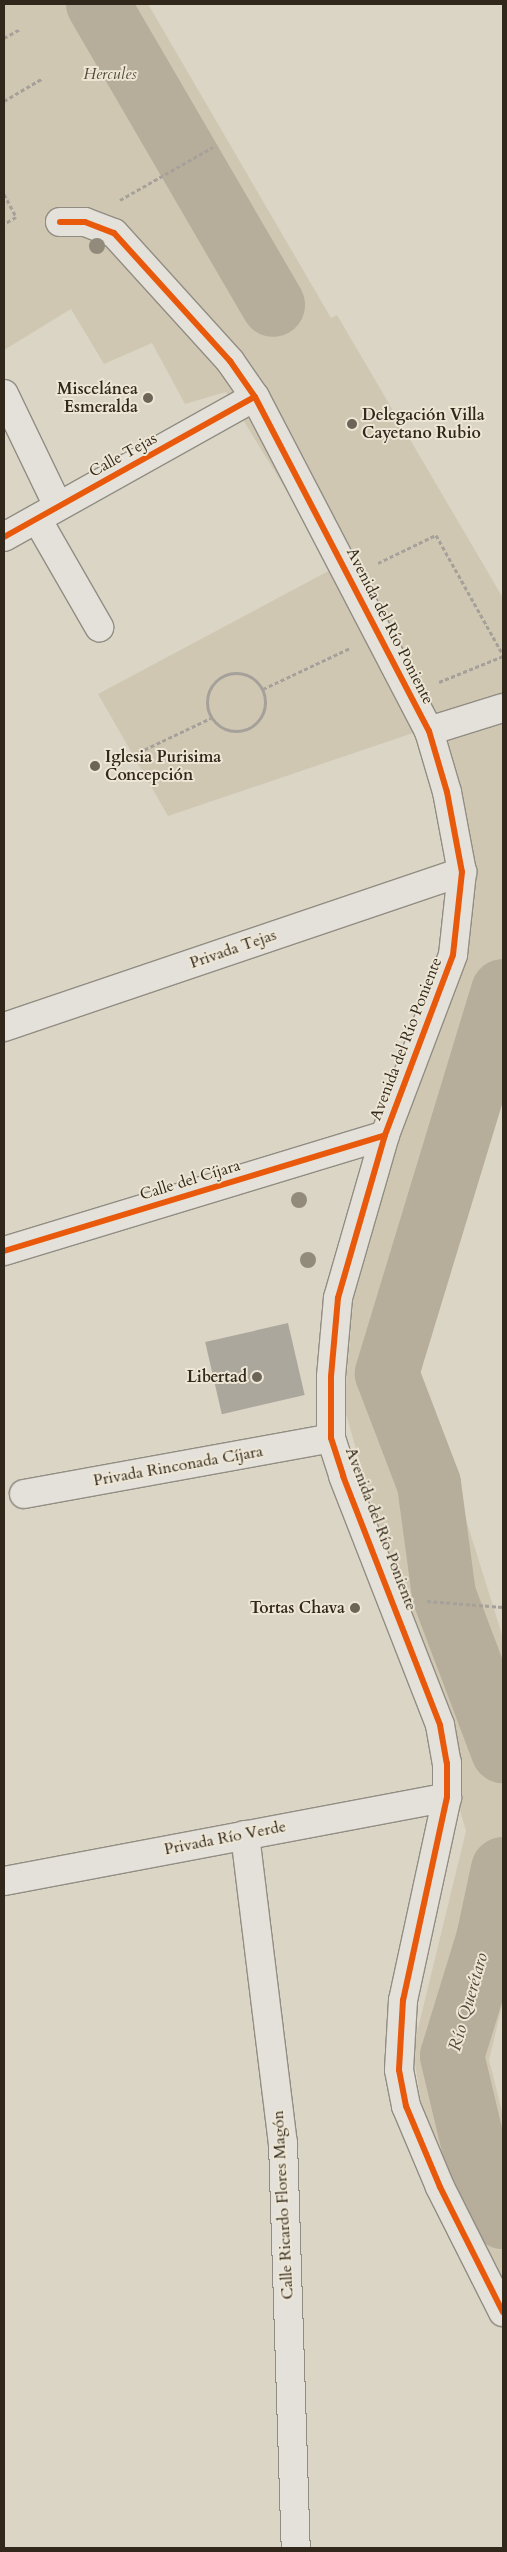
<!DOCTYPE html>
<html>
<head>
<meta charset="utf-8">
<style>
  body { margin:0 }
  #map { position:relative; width:507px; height:2552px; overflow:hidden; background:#dbd5c6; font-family:Cardo,serif }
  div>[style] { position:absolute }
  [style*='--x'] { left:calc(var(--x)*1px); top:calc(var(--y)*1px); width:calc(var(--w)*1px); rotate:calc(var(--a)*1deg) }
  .green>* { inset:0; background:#cfc7b2 }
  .river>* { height:64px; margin:-32px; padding:0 32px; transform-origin:32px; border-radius:32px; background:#b6ad9a }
  .building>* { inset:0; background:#aba79c; transform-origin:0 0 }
  .path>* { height:3px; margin-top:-1.5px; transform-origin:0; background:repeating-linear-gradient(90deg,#a5a19a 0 4px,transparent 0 6.5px) }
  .path>.ring { margin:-1.5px; padding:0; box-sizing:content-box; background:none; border:3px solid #a5a19a; border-radius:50% }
  .roads { filter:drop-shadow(1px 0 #928d83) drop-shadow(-1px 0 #928d83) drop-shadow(0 1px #928d83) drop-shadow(0 -1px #928d83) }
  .street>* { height:28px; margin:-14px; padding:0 14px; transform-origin:14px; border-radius:14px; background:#e4e1da }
  .secondary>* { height:28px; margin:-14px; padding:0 14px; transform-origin:14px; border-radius:14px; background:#e4e1da }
  .cycleway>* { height:6px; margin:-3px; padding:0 3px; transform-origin:3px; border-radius:3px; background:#e8590c }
  .trees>* { width:16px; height:16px; margin:-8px; border-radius:50%; background:#928a7b }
  .dots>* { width:14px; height:14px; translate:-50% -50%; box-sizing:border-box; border:2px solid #ede6d5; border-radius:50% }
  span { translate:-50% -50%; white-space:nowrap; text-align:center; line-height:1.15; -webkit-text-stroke:4px #ede6d5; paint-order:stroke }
  .park-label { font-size:16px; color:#564c3d; font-style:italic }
  .poi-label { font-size:16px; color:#31271b; font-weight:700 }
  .right { translate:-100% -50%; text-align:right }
  .left { translate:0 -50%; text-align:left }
  .street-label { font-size:16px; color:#31271b }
  .water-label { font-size:18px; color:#544a3b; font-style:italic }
  .frame { position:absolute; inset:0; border:5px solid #31271b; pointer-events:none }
</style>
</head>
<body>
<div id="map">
  <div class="green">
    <i style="clip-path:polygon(4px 4px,148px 4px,331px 318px,337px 315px,503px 598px,503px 1057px,460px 1200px,419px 1369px,503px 1638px,503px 2002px,489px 2060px,503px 2115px,503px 2332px,464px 2215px,425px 2130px,413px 2049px,466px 1831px,344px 1407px,355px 1281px,466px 901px,419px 731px,168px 816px,98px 694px,334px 568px,226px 392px,185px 404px,152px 343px,104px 364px,71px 309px,4px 350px)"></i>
  </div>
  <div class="river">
    <i style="--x:98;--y:4;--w:348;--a:59.8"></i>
    <i style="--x:503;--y:991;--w:400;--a:106.9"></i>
    <i style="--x:387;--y:1374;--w:118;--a:69.1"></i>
    <i style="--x:429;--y:1484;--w:112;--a:82.3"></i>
    <i style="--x:444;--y:1595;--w:167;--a:69.3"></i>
    <i style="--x:503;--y:1869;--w:72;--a:102.1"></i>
    <i style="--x:488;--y:1939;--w:122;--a:107.1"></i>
    <i style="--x:452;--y:2056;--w:112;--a:76.6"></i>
    <i style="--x:478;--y:2165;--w:58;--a:64.3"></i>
  </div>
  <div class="building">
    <i style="left:288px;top:1323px;width:74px;height:85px;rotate:77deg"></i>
  </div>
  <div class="path">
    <i style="--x:4;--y:38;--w:18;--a:-29"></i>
    <i style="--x:4;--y:101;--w:45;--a:-30.5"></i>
    <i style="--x:4;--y:194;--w:26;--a:62"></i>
    <i style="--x:16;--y:217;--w:14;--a:150"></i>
    <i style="--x:120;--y:200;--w:107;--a:-29.7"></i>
    <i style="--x:378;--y:563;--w:64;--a:-25.8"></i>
    <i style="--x:436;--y:535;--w:137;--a:60.8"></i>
    <i class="ring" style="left:207px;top:673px;width:55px;height:55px"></i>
    <i style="--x:439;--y:682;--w:69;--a:-22.1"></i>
    <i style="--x:263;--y:689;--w:96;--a:-25.2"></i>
    <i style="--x:133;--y:755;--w:86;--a:-25.4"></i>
    <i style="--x:427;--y:1601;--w:76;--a:4.5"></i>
  </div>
  <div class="roads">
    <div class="street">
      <i style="--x:60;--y:222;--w:25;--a:0"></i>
      <i style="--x:85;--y:222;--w:31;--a:21"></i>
      <i style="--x:114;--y:233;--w:173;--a:47.8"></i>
      <i style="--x:230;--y:361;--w:44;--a:55.2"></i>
      <i style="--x:4;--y:394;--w:124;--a:64.3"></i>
      <i style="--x:37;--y:519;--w:125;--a:60.1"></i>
      <i style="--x:429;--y:731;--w:77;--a:-17.3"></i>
      <i style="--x:4;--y:1027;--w:484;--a:-18.7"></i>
      <i style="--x:4;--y:1251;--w:398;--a:-16.9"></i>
      <i style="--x:24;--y:1494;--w:312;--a:-10.3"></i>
      <i style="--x:245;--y:1835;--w:310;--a:83"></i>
      <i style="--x:283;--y:2143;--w:405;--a:88.2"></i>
      <i style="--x:4;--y:1881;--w:451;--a:-10.7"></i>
    </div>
    <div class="secondary">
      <i style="--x:4;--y:537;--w:287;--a:-29.2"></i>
      <i style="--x:255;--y:397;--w:377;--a:62.5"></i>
      <i style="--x:429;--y:731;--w:64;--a:73.6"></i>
      <i style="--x:447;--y:792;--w:81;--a:79.4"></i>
      <i style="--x:462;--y:872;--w:83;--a:96.2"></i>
      <i style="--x:453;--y:955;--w:192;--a:110.7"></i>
      <i style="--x:385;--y:1135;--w:170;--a:106.1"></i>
      <i style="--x:338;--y:1298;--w:79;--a:95.1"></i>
      <i style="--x:331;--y:1377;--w:61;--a:90"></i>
      <i style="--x:331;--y:1438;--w:40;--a:72"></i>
      <i style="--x:343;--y:1476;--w:267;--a:68.7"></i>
      <i style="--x:440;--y:1725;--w:39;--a:80"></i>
      <i style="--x:447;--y:1763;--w:34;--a:90"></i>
      <i style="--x:447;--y:1797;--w:208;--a:102.2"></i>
      <i style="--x:403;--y:2000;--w:70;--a:93.3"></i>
      <i style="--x:399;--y:2070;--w:37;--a:79"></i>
      <i style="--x:406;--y:2106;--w:88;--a:67.2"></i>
      <i style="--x:440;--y:2187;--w:140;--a:63.3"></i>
    </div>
  </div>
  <div class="cycleway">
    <i style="--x:60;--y:222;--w:25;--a:0"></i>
    <i style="--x:85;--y:222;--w:31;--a:21"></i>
    <i style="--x:114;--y:233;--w:173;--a:47.8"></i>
    <i style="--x:230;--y:361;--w:44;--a:55.2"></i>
    <i style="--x:255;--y:397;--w:377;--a:62.5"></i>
    <i style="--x:429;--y:731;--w:64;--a:73.6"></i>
    <i style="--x:447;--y:792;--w:81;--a:79.4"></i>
    <i style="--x:462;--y:872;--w:83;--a:96.2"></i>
    <i style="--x:453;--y:955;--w:192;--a:110.7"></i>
    <i style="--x:385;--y:1135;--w:170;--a:106.1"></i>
    <i style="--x:338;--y:1298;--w:79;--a:95.1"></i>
    <i style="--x:331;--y:1377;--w:61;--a:90"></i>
    <i style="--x:331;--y:1438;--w:40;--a:72"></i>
    <i style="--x:343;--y:1476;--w:267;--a:68.7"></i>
    <i style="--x:440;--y:1725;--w:39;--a:80"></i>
    <i style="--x:447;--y:1763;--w:34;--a:90"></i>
    <i style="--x:447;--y:1797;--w:208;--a:102.2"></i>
    <i style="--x:403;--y:2000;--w:70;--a:93.3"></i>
    <i style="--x:399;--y:2070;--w:37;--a:79"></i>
    <i style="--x:406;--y:2106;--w:88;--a:67.2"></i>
    <i style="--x:440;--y:2187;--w:140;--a:63.3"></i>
    <i style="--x:4;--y:537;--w:287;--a:-29.2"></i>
    <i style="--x:4;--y:1251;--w:398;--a:-16.9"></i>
  </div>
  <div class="trees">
    <i style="left:97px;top:246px"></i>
    <i style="left:299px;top:1200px"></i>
    <i style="left:308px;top:1260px"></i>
  </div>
  <div class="dots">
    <i style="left:148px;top:398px;background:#6c6457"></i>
    <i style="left:352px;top:424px;background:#6c6457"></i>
    <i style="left:95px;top:766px;background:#6c6457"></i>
    <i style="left:257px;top:1377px;background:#6c6457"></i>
    <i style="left:355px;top:1608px;background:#6c6457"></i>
  </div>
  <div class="park-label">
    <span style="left:110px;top:74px">Hercules</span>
  </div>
  <div class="poi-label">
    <span class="right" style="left:138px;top:398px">Miscelánea<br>Esmeralda</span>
    <span class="left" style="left:362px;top:424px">Delegación Villa<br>Cayetano Rubio</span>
    <span class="left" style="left:105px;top:766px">Iglesia Purisima<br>Concepción</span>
    <span class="right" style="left:247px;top:1377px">Libertad</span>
    <span class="right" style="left:345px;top:1608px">Tortas Chava</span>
  </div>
  <div class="street-label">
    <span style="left:123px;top:455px;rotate:-29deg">Calle Tejas</span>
    <span style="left:390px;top:626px;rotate:63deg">Avenida del Río Poniente</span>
    <span style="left:233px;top:949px;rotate:-19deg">Privada Tejas</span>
    <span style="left:406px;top:1039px;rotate:-69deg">Avenida del Río Poniente</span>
    <span style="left:190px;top:1180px;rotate:-17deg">Calle del Cíjara</span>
    <span style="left:178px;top:1466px;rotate:-10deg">Privada Rinconada Cíjara</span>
    <span style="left:381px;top:1529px;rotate:69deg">Avenida del Río Poniente</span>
    <span style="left:225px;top:1838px;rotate:-11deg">Privada Río Verde</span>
    <span style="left:283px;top:2205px;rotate:-93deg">Calle Ricardo Flores Magón</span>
  </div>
  <div class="water-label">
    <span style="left:469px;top:2002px;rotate:-74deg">Río Querétaro</span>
  </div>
  <div class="frame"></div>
</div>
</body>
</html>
